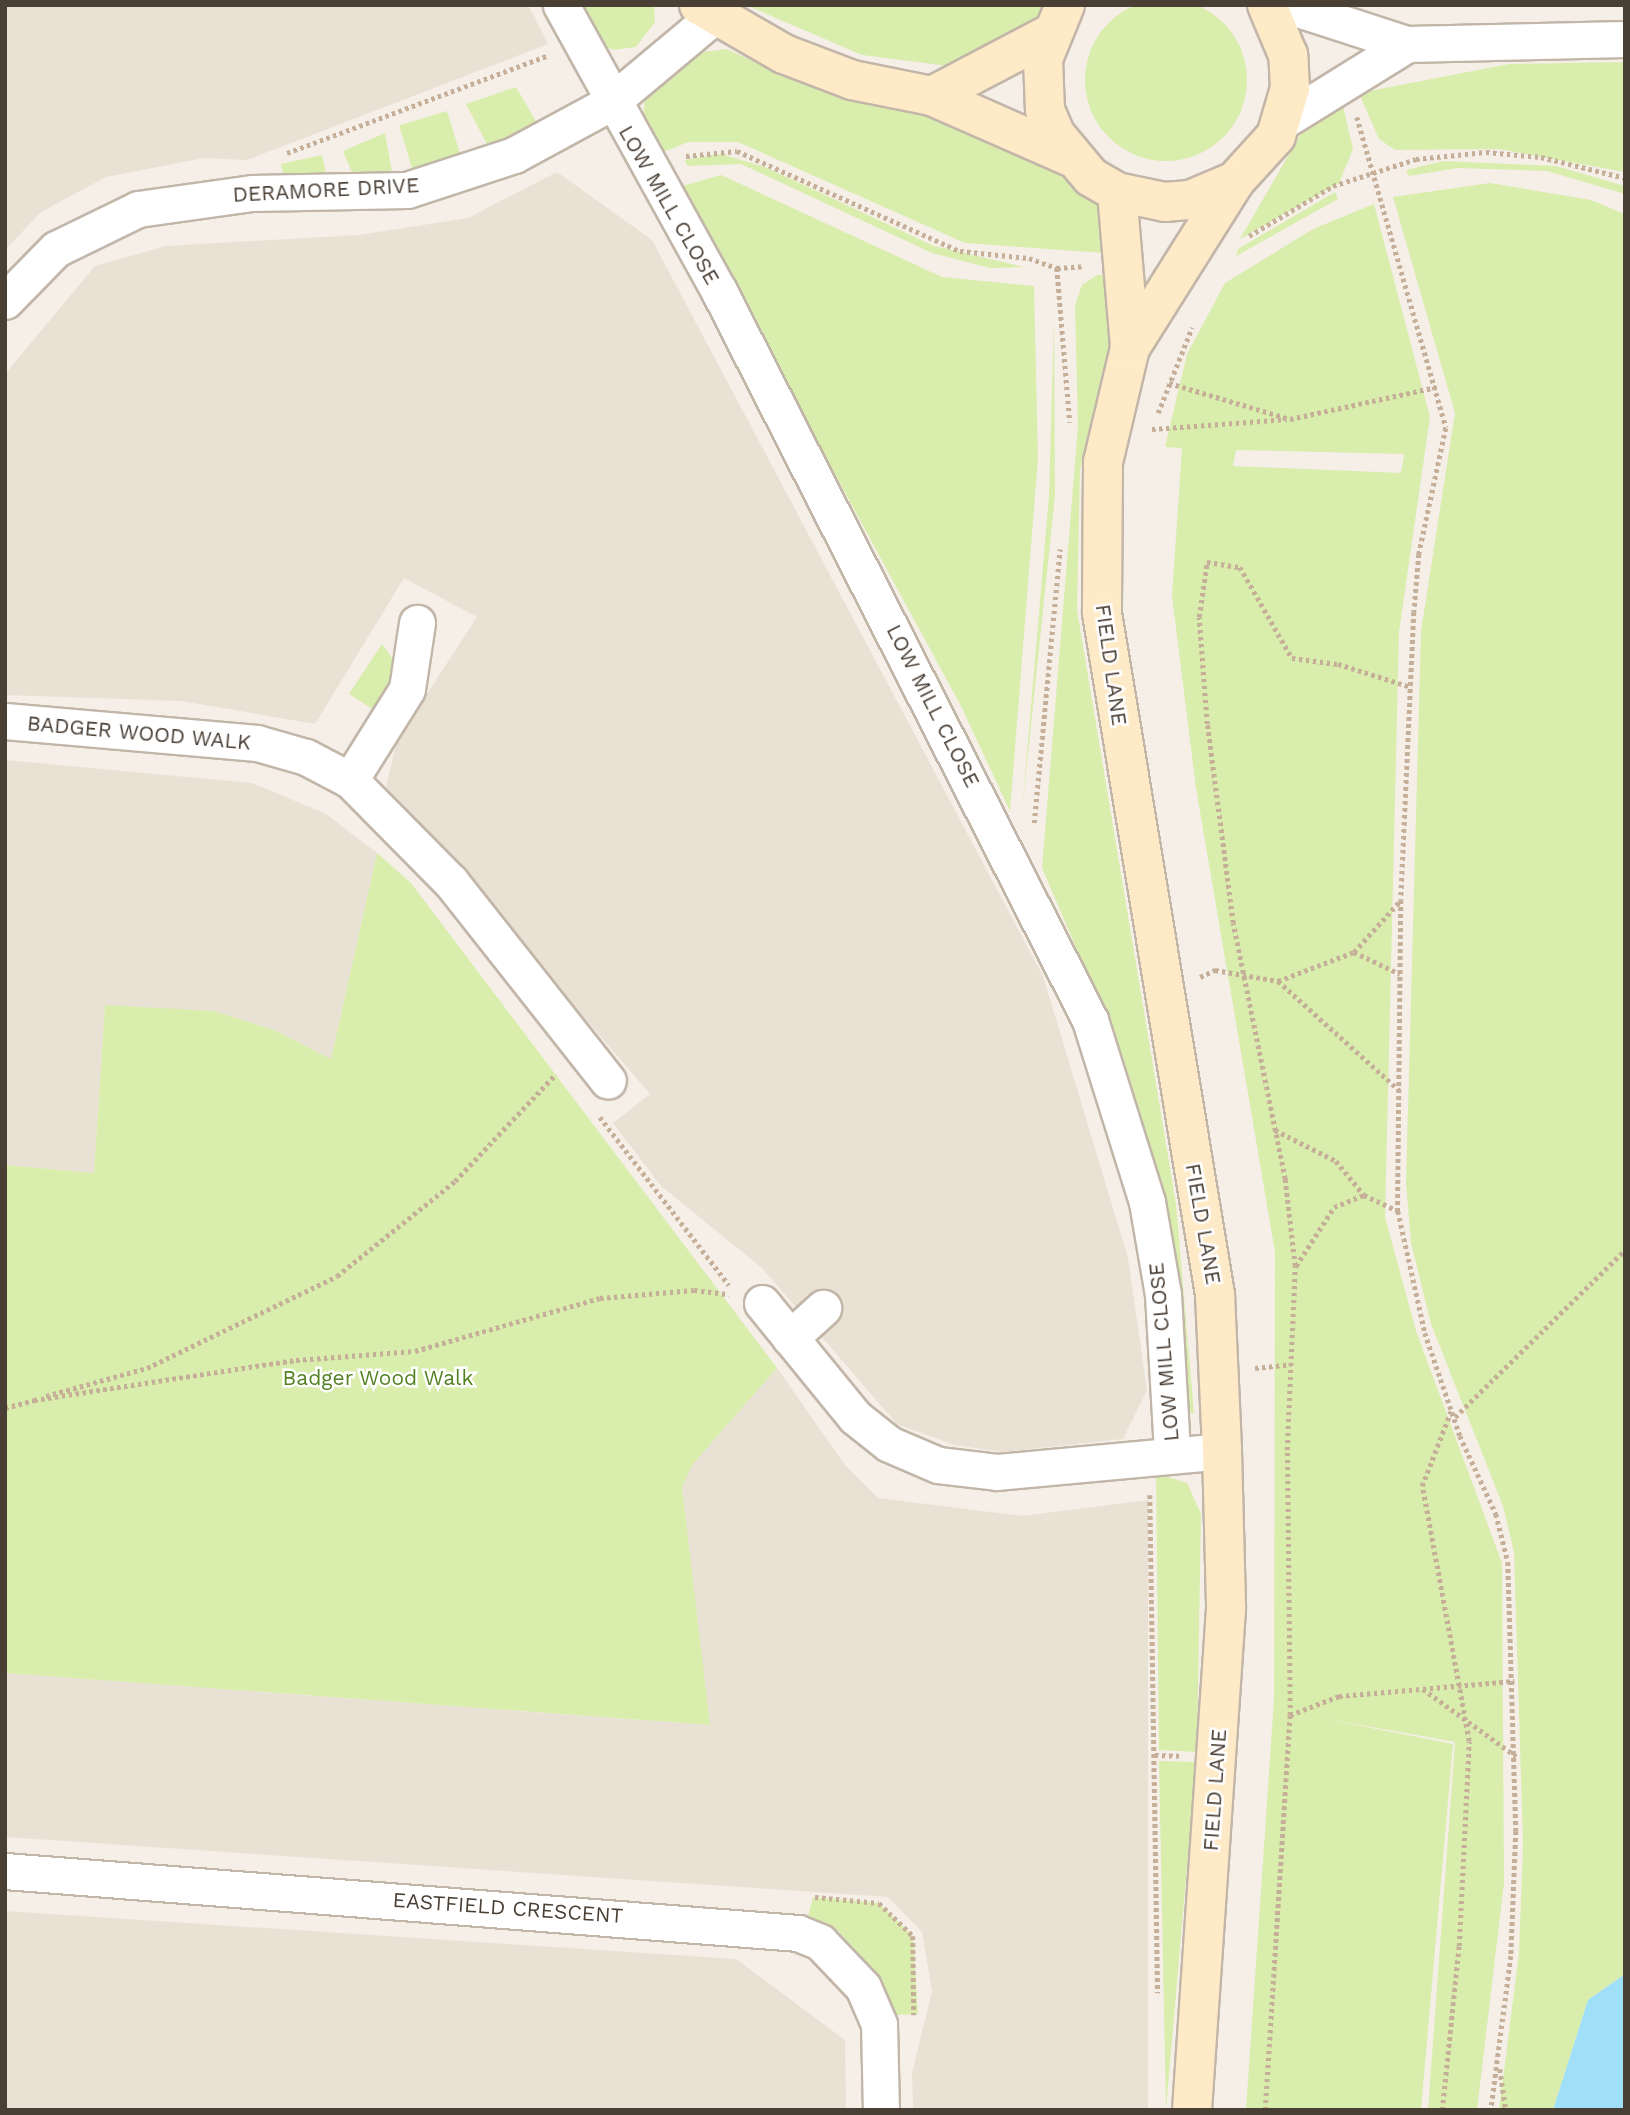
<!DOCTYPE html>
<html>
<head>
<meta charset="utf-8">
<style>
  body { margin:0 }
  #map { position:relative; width:1630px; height:2115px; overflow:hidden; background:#f5efe8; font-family:"Work Sans",sans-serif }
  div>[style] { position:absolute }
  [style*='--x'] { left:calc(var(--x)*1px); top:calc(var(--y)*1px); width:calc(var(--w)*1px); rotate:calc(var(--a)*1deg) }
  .residential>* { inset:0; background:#eae1d5 }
  .green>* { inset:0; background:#d9edad; transform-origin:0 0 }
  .round { border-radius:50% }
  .water>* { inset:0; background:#9fdff8 }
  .path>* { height:4.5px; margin-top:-2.25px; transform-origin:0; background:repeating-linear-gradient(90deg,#c5af99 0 3.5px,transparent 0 7px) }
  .roads { filter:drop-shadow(2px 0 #c2b6a9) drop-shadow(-2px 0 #c2b6a9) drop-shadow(0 2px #c2b6a9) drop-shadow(0 -2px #c2b6a9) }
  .street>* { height:35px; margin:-17.5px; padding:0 17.5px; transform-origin:17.5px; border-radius:17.5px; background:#fff }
  .secondary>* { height:38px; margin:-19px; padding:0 19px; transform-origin:19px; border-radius:19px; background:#ffeac8 }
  span { translate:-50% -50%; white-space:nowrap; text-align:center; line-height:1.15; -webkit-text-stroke:5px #fff; paint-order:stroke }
  .street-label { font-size:21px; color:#4a3f35 }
  .park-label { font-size:21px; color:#538222 }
  .frame { position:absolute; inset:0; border:7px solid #4a3f35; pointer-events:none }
</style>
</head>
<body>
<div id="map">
  <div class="residential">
    <i style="clip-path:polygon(5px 5px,528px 5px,548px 44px,247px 160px,204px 158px,106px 177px,41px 212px,5px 250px)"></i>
    <i style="clip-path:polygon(557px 172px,652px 240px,1043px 976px,1128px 1258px,1147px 1390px,1123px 1439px,1003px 1452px,954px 1445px,897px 1424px,762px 1268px,661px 1186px,613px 1123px,650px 1094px,386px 787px,397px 740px,477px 617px,404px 578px,315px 724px,181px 701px,5px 695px,5px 374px,95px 266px,166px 246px,359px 235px,468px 218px)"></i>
    <i style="clip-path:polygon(5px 760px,252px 783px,326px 814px,377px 853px,331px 1059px,274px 1030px,214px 1011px,105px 1006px,94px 1173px,5px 1165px)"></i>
    <i style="clip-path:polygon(777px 1368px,845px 1465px,878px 1498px,1022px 1516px,1148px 1500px,1148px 2110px,913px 2110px,912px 2073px,932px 1991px,922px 1932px,888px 1897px,5px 1837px,5px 1673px,709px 1725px,682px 1487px,693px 1464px)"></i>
    <i style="clip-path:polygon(5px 1911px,736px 1959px,845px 2040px,846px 2110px,5px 2110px)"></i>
  </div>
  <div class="green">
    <i class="round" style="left:1085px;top:-1px;width:162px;height:162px"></i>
    <i style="clip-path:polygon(576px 5px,654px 5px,655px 22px,636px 47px,613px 50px,602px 45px)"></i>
    <i style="clip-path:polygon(746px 5px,1049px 5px,1039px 19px,957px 67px,862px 55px)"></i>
    <i style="clip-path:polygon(727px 49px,790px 79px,1022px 143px,1099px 200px,1117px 254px,965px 243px,738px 142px,688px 142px,661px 153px,642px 124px,645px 100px,695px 53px)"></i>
    <i style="clip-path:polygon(1625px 62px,1625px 172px,1498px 149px,1395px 150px,1379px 139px,1359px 93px,1509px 64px)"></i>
    <i style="clip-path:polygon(516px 87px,538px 125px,489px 148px,466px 104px)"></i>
    <i style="clip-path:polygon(1343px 106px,1353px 149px,1339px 183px,1240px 239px,1302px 132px)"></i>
    <i style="left:447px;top:111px;width:50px;height:50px;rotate:73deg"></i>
    <i style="clip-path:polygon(385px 133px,393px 178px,354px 177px,343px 151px)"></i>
    <i style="clip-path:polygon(721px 154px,765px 167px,934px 246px,1024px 267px,990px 268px,932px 253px,741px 164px,687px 166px,685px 160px)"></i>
    <i style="clip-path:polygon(322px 155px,327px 178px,284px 178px,281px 164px)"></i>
    <i style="clip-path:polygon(1444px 161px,1556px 166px,1625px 186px,1625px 194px,1547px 171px,1458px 168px,1409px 176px,1406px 170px)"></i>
    <i style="clip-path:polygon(721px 175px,942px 277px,1034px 286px,1038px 458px,1010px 811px,961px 706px,679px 187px)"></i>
    <i style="clip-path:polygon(1490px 183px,1591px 200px,1625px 214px,1625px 1974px,1588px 2000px,1553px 2110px,1499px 2110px,1519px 1953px,1523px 1843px,1514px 1552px,1503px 1506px,1431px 1324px,1411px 1243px,1406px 1183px,1421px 631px,1455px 413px,1393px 197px)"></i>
    <i style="clip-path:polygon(1335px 192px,1338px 199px,1236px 256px,1238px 249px)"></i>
    <i style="clip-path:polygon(evenodd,1374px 204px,1430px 417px,1399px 632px,1385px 1217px,1416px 1331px,1502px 1563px,1504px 1883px,1477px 2110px,1428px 2110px,1455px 1742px,1315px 1717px,1453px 1744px,1421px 2110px,1246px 2110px,1274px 1699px,1275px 1252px,1196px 788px,1172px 596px,1182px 448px,1165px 447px,1187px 354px,1225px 283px,1313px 229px,1374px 204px,1236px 450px,1403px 454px,1404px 455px,1401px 473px,1233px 466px,1236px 450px)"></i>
    <i style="clip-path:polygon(1119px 274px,1118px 312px,1080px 470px,1077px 610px,1176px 1204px,1194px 1413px,1187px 1413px,1165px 1203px,1123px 1057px,1042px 868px,1078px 426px,1075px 305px,1082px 285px,1097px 275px)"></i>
    <i style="clip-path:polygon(1054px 319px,1055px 496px,1022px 811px,1049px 496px)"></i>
    <i style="clip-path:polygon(382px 644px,398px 667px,380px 714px,349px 694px)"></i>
    <i style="clip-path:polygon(377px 853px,411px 883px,777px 1368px,693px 1464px,682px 1487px,710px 1725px,5px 1673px,5px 1165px,94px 1173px,105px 1005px,214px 1011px,274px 1030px,331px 1059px)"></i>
    <i style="clip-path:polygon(1156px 1473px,1187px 1483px,1201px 1514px,1197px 1752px,1159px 1750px)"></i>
    <i style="clip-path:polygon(1159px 1761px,1196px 1762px,1166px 2110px)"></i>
    <i style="clip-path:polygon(813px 1897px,879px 1903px,913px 1936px,918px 2014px,895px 2015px,867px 1962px,837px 1930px,808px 1916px)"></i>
  </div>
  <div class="water">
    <i style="clip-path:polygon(1625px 1974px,1625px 2110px,1553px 2110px,1588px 2000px)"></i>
  </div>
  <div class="path">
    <i style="--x:1357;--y:117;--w:323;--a:74"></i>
    <i style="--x:1446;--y:428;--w:129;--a:102.1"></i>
    <i style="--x:1419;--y:554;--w:58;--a:94.9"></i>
    <i style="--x:1414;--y:612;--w:288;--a:92.6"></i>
    <i style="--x:1401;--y:900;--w:311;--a:90.6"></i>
    <i style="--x:1398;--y:1211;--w:125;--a:77.5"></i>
    <i style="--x:1425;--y:1333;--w:109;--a:71.2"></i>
    <i style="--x:1460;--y:1436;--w:86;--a:65.2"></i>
    <i style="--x:1496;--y:1514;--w:49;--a:76"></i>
    <i style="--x:1508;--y:1562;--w:269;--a:88.3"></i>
    <i style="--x:1516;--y:1831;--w:125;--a:92.3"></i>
    <i style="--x:1511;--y:1956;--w:155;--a:97.4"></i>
    <i style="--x:287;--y:153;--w:278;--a:-20.5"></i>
    <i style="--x:686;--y:156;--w:51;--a:-5.6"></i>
    <i style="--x:737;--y:151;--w:244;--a:24.2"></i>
    <i style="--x:960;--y:251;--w:69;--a:5.8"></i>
    <i style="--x:1029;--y:258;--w:30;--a:20"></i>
    <i style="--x:1057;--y:268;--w:26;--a:-4"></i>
    <i style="--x:1249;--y:236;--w:98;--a:-30.8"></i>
    <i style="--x:1333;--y:186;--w:87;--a:-18"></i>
    <i style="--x:1416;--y:159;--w:70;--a:-5.7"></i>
    <i style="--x:1486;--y:152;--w:55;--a:5.2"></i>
    <i style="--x:1541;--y:157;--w:87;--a:14"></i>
    <i style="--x:1057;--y:268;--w:155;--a:85.2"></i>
    <i style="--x:1169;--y:383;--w:126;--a:16.6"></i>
    <i style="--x:1290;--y:419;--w:150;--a:-12.3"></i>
    <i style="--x:1158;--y:413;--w:92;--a:-68.4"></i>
    <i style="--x:1152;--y:429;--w:135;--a:-4.2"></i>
    <i style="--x:1034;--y:823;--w:275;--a:-84.6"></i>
    <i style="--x:1354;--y:952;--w:51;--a:25.6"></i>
    <i style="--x:1200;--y:977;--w:17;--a:-25"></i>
    <i style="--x:1215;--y:970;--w:64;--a:9.9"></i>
    <i style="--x:1278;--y:981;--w:81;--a:-20.9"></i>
    <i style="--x:1354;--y:952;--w:70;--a:-47.9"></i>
    <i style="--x:1278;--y:981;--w:163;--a:42"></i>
    <i style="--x:600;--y:1117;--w:212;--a:52.5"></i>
    <i style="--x:1275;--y:1130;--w:68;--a:26.9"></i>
    <i style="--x:1336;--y:1161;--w:44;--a:50.5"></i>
    <i style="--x:1296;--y:1266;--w:70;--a:-57.2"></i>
    <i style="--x:1334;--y:1207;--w:32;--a:-22"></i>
    <i style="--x:1364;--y:1195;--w:38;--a:25"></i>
    <i style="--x:1255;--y:1368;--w:36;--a:-6"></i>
    <i style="--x:46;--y:1396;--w:105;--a:-15.5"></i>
    <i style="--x:147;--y:1368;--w:211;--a:-25.8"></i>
    <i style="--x:337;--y:1276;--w:151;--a:-38.8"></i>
    <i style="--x:455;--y:1181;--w:147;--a:-46.7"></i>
    <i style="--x:34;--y:1400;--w:265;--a:-8.7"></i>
    <i style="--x:296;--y:1360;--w:119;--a:-4.3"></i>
    <i style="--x:415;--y:1351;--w:192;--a:-16"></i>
    <i style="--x:600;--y:1298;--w:94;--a:-4.9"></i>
    <i style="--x:694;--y:1290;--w:35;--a:7"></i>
    <i style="--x:5;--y:1408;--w:31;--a:-15"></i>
    <i style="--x:1455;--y:1417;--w:238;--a:-44.5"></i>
    <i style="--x:1150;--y:1495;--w:498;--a:89.1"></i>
    <i style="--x:1423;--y:1689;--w:115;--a:35.8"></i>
    <i style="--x:1290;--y:1715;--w:53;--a:-21.2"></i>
    <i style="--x:1339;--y:1696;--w:176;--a:-4.9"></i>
    <i style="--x:1155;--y:1755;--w:24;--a:2"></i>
    <i style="--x:815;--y:1897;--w:64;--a:5.4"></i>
    <i style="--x:879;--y:1903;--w:47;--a:44.1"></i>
    <i style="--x:913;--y:1936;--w:79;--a:89.3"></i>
    <i style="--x:1500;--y:2069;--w:41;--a:81.7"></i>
    <i style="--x:1265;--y:2110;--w:396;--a:-86.4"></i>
    <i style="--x:1290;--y:1715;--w:265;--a:-90.6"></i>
    <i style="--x:1287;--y:1450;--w:184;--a:-87.5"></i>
    <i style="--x:1295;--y:1266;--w:88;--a:-96.6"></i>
    <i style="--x:1285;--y:1179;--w:261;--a:-101.5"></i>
    <i style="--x:1233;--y:923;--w:201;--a:-97.4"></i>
    <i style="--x:1207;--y:724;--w:107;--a:-94.3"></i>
    <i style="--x:1199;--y:617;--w:56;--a:-81.7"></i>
    <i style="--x:1207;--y:562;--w:33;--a:9"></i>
    <i style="--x:1240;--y:567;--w:105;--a:60.3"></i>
    <i style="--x:1292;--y:658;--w:46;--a:7.4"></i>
    <i style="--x:1338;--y:664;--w:77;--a:17.5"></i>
    <i style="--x:1442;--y:2110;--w:165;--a:-84.1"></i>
    <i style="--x:1459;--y:1946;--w:205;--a:-87.2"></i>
    <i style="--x:1469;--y:1741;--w:259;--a:-100.4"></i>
    <i style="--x:1422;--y:1486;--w:80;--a:-68.9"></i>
  </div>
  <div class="roads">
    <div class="street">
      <i style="--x:561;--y:5;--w:327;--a:61.1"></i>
      <i style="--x:719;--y:291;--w:818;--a:63.03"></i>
      <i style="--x:1090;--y:1020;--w:191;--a:72.6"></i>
      <i style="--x:1147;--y:1202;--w:94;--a:80.2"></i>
      <i style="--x:1163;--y:1295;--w:158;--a:86.7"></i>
      <i style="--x:1286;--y:5;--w:127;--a:17.9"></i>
      <i style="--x:1407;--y:44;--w:218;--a:-1.3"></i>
      <i style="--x:1283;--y:121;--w:146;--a:-31.8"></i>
      <i style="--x:5;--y:301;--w:73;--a:-45.6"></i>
      <i style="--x:56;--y:249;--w:91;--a:-26"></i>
      <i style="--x:138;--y:209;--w:115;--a:-8"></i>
      <i style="--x:252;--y:193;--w:155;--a:-1.1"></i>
      <i style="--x:407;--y:190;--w:113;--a:-18.1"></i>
      <i style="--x:514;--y:155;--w:109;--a:-28.4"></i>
      <i style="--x:610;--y:103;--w:134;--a:-39.9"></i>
      <i style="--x:5;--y:721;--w:253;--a:5"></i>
      <i style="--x:257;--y:743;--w:51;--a:15.9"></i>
      <i style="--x:306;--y:757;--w:50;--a:27.6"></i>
      <i style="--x:350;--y:780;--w:144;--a:45.3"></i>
      <i style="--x:451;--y:882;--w:253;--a:51.7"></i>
      <i style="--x:350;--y:780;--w:107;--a:-57.9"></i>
      <i style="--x:407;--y:689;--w:67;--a:-81.4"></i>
      <i style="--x:762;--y:1303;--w:147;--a:50.8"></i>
      <i style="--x:855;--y:1417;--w:43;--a:38.5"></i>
      <i style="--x:889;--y:1444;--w:53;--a:23.2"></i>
      <i style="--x:938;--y:1465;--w:59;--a:6.8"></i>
      <i style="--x:997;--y:1472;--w:226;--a:-5.3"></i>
      <i style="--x:790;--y:1338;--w:45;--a:-42.3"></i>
      <i style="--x:5;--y:1871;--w:795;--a:4.47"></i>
      <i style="--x:798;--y:1933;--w:24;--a:22"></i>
      <i style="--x:820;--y:1942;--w:62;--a:46.3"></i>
      <i style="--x:863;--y:1987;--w:40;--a:66.6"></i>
      <i style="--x:879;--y:2024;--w:86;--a:88.7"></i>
    </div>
    <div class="secondary">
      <i style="--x:699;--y:5;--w:98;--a:30"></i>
      <i style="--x:784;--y:54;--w:73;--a:20.9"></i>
      <i style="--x:852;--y:80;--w:82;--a:11.3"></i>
      <i style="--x:932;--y:96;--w:150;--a:23.7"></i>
      <i style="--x:1065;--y:5;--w:58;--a:112.2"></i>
      <i style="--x:1043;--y:59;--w:51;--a:87.8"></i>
      <i style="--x:1045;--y:110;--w:26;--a:67"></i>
      <i style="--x:1055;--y:134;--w:56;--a:50.1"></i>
      <i style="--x:1091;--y:177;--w:30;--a:30"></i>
      <i style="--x:1117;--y:192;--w:49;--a:11.8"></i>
      <i style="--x:1165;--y:202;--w:25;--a:-5"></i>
      <i style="--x:1190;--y:200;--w:49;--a:-22.9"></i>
      <i style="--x:1235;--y:181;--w:61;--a:-47.7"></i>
      <i style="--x:1276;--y:136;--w:50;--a:-73.7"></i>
      <i style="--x:1290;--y:88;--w:33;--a:-93"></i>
      <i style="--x:1288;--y:55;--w:54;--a:-112.8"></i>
      <i style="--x:932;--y:96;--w:133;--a:-27.7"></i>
      <i style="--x:1117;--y:192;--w:157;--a:85.2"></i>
      <i style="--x:1130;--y:348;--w:117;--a:103.3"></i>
      <i style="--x:1103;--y:462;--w:151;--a:90.4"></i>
      <i style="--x:1102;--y:613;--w:691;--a:80.59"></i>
      <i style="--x:1215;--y:1295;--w:156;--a:87.4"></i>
      <i style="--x:1222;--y:1451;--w:158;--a:88.5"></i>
      <i style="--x:1226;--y:1609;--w:502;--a:93.88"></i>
      <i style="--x:1130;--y:348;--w:197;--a:-57.8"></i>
    </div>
  </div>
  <div class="street-label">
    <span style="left:326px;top:190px;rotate:-3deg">DERAMORE DRIVE</span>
    <span style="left:669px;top:205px;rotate:60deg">LOW MILL CLOSE</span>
    <span style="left:1111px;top:665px;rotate:82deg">FIELD LANE</span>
    <span style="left:933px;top:706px;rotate:63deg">LOW MILL CLOSE</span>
    <span style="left:139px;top:733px;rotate:5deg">BADGER WOOD WALK</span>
    <span style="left:1203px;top:1224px;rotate:80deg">FIELD LANE</span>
    <span style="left:1164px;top:1352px;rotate:-95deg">LOW MILL CLOSE</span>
    <span style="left:1215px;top:1790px;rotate:-86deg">FIELD LANE</span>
    <span style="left:508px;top:1908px;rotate:4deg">EASTFIELD CRESCENT</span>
  </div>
  <div class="park-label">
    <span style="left:378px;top:1378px">Badger Wood Walk</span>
  </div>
  <div class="frame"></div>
</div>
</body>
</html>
